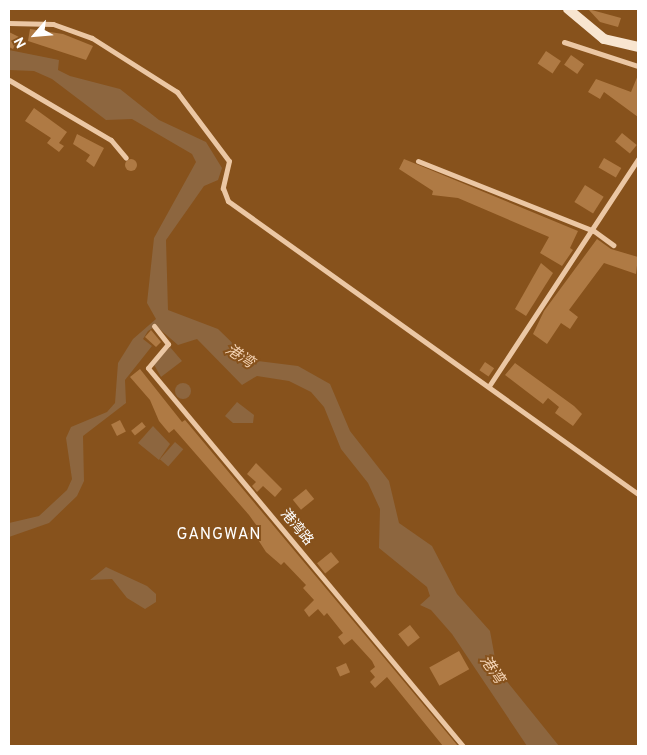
<!DOCTYPE html>
<html>
<head>
<meta charset="utf-8">
<style>
  body { margin:0 }
  #map { position:relative; width:647px; height:755px; overflow:hidden; background:#87521c; font-family:Overpass,"Noto Sans SC",sans-serif }
  div>[style] { position:absolute }
  [style*='--x'] { left:calc(var(--x)*1px); top:calc(var(--y)*1px); width:calc(var(--w)*1px); rotate:calc(var(--a)*1deg) }
  .water>* { inset:0; background:#8d663f; transform-origin:0 0 }
  .round { border-radius:50% }
  .building>* { inset:0; background:#af7a44; transform-origin:0 0 }
  .street>* { height:5px; margin:-2.5px; padding:0 2.5px; transform-origin:2.5px; border-radius:2.5px; background:#ebc7a4 }
  .secondary>* { height:10px; margin:-5px; padding:0 5px; transform-origin:5px; border-radius:5px; background:#f8e5d0 }
  span { translate:-50% -50%; white-space:nowrap; text-align:center; line-height:1.15; -webkit-text-stroke:4px #87521c; paint-order:stroke }
  .street-label { font-size:14px; color:#fff }
  .water-label { font-size:15px; color:#f4d3b4; font-style:italic }
  .quarter-label { font-size:16px; color:#fff; letter-spacing:1px }
  .frame { position:absolute; inset:0; border:10px solid #fff; pointer-events:none }
  .north { position:absolute; left:10px; top:10px; width:50px; height:50px; -webkit-text-stroke:4px #87521c; paint-order:stroke; rotate:243deg; font-size:14px; font-weight:700; line-height:20px; text-align:center; color:#fff }
  .north::after { content:''; display:block; margin:auto; width:18px; height:22px; background:#fff; clip-path:polygon(50% 0,100% 100%,50% 72%,0 100%) }
</style>
</head>
<body>
<div id="map">
  <div class="water">
    <i style="clip-path:polygon(9px 50px,59px 60px,58px 70px,70px 76px,120px 89px,159px 120px,206px 142px,222px 168px,218px 180px,204px 186px,166px 240px,168px 310px,218px 329px,250px 360px,298px 366px,330px 384px,350px 431px,389px 481px,399px 523px,432px 546px,457px 594px,490px 631px,497px 669px,559px 746px,527px 746px,452px 634px,431px 610px,420px 605px,430px 596px,427px 587px,379px 548px,380px 509px,368px 483px,341px 449px,324px 407px,311px 392px,289px 381px,257px 376px,242px 385px,197px 339px,178px 345px,156px 326px,148px 331px,143px 339px,152px 346px,125px 380px,126px 403px,83px 436px,84px 481px,77px 496px,49px 523px,9px 537px,9px 523px,39px 516px,67px 490px,72px 479px,66px 438px,71px 427px,107px 412px,115px 403px,118px 363px,133px 339px,156px 319px,147px 303px,154px 238px,196px 162px,192px 154px,132px 119px,106px 120px,52px 79px,34px 71px,9px 70px)"></i>
    <i style="clip-path:polygon(170px 347px,182px 361px,161px 377px,153px 363px)"></i>
    <i class="round" style="left:175px;top:383px;width:16px;height:16px"></i>
    <i style="clip-path:polygon(237px 402px,254px 415px,253px 423px,233px 423px,225px 416px)"></i>
    <i style="clip-path:polygon(153px 426px,170px 444px,159px 460px,138px 443px)"></i>
    <i style="left:175px;top:442px;width:11px;height:23px;rotate:41deg"></i>
    <i style="clip-path:polygon(106px 567px,147px 586px,156px 594px,156px 602px,145px 609px,127px 598px,112px 579px,90px 580px)"></i>
  </div>
  <div class="building">
    <i style="clip-path:polygon(588px 9px,621px 18px,618px 27px,600px 22px)"></i>
    <i style="clip-path:polygon(30px 29px,63px 34px,93px 46px,86px 60px,28px 41px)"></i>
    <i style="clip-path:polygon(9px 32px,19px 37px,13px 49px,9px 47px)"></i>
    <i style="left:546px;top:51px;width:18px;height:15px;rotate:34deg"></i>
    <i style="left:571px;top:55px;width:16px;height:12px;rotate:35deg"></i>
    <i style="clip-path:polygon(638px 75px,638px 117px,604px 92px,600px 99px,588px 92px,596px 79px,631px 92px)"></i>
    <i style="clip-path:polygon(34px 108px,67px 132px,59px 143px,64px 146px,59px 152px,47px 143px,51px 138px,25px 121px)"></i>
    <i style="left:622px;top:133px;width:19px;height:11px;rotate:39deg"></i>
    <i style="clip-path:polygon(77px 134px,104px 148px,94px 167px,86px 161px,90px 155px,73px 144px)"></i>
    <i style="left:604px;top:158px;width:20px;height:11px;rotate:30deg"></i>
    <i class="round" style="left:125px;top:159px;width:12px;height:12px"></i>
    <i style="clip-path:polygon(404px 159px,578px 231px,570px 248px,573px 250px,562px 266px,540px 253px,549px 237px,458px 198px,432px 195px,433px 191px,399px 169px)"></i>
    <i style="left:585px;top:185px;width:22px;height:20px;rotate:32deg"></i>
    <i style="clip-path:polygon(597px 239px,611px 249px,638px 257px,636px 274px,604px 263px,569px 310px,578px 317px,570px 329px,561px 323px,547px 344px,533px 334px,544px 311px)"></i>
    <i style="clip-path:polygon(541px 263px,553px 273px,526px 316px,515px 309px)"></i>
    <i style="clip-path:polygon(151px 330px,161px 342px,156px 347px,145px 337px)"></i>
    <i style="left:485px;top:362px;width:11px;height:10px;rotate:34deg"></i>
    <i style="clip-path:polygon(515px 363px,574px 406px,582px 414px,573px 426px,555px 413px,559px 407px,548px 398px,543px 404px,505px 375px)"></i>
    <i style="clip-path:polygon(140px 369px,182px 422px,185px 420px,458px 746px,443px 746px,387px 677px,375px 688px,370px 682px,375px 677px,370px 671px,375px 667px,372px 661px,352px 639px,344px 645px,338px 637px,343px 633px,327px 613px,324px 616px,318px 609px,309px 617px,304px 610px,314px 600px,303px 588px,306px 585px,284px 562px,281px 565px,266px 552px,255px 535px,251px 539px,247px 534px,257px 526px,249px 515px,174px 429px,169px 433px,159px 421px,150px 400px,130px 377px)"></i>
    <i style="left:120px;top:420px;width:13px;height:10px;rotate:63deg"></i>
    <i style="left:142px;top:422px;width:6px;height:14px;rotate:51deg"></i>
    <i style="clip-path:polygon(256px 463px,282px 489px,275px 497px,263px 486px,257px 492px,252px 486px,256px 482px,247px 474px)"></i>
    <i style="left:306px;top:489px;width:13px;height:17px;rotate:51deg"></i>
    <i style="left:331px;top:552px;width:13px;height:18px;rotate:51deg"></i>
    <i style="left:410px;top:625px;width:16px;height:15px;rotate:52deg"></i>
    <i style="left:459px;top:651px;width:21px;height:34px;rotate:61deg"></i>
    <i style="left:346px;top:663px;width:10px;height:11px;rotate:66deg"></i>
  </div>
  <div class="street">
    <i style="--x:9;--y:23;--w:44;--a:1.3"></i>
    <i style="--x:53;--y:24;--w:41;--a:19.7"></i>
    <i style="--x:92;--y:38;--w:101;--a:32.4"></i>
    <i style="--x:177;--y:92;--w:86;--a:53"></i>
    <i style="--x:229;--y:161;--w:28;--a:103"></i>
    <i style="--x:223;--y:188;--w:14;--a:69"></i>
    <i style="--x:228;--y:201;--w:504;--a:35.55"></i>
    <i style="--x:564;--y:42;--w:78;--a:18"></i>
    <i style="--x:9;--y:80;--w:118;--a:30.5"></i>
    <i style="--x:111;--y:140;--w:23;--a:50"></i>
    <i style="--x:418;--y:161;--w:189;--a:21.7"></i>
    <i style="--x:594;--y:231;--w:24;--a:36"></i>
    <i style="--x:154;--y:326;--w:23;--a:52"></i>
    <i style="--x:168;--y:344;--w:31;--a:130"></i>
    <i style="--x:148;--y:368;--w:492;--a:50.2"></i>
    <i style="--x:489;--y:386;--w:272;--a:-56.7"></i>
  </div>
  <div class="secondary">
    <i style="--x:568;--y:9;--w:47;--a:39.8"></i>
    <i style="--x:604;--y:39;--w:35;--a:13"></i>
  </div>
  <div class="street-label">
    <span style="left:296px;top:528px;rotate:50deg">港湾路</span>
  </div>
  <div class="water-label">
    <span style="left:239px;top:357px;rotate:33deg">港湾</span>
    <span style="left:491px;top:670px;rotate:55deg">港湾</span>
  </div>
  <div class="quarter-label">
    <span style="left:219px;top:535px">GANGWAN</span>
  </div>
  <div class="frame"></div>
  <div class="north">N</div>
</div>
</body>
</html>
